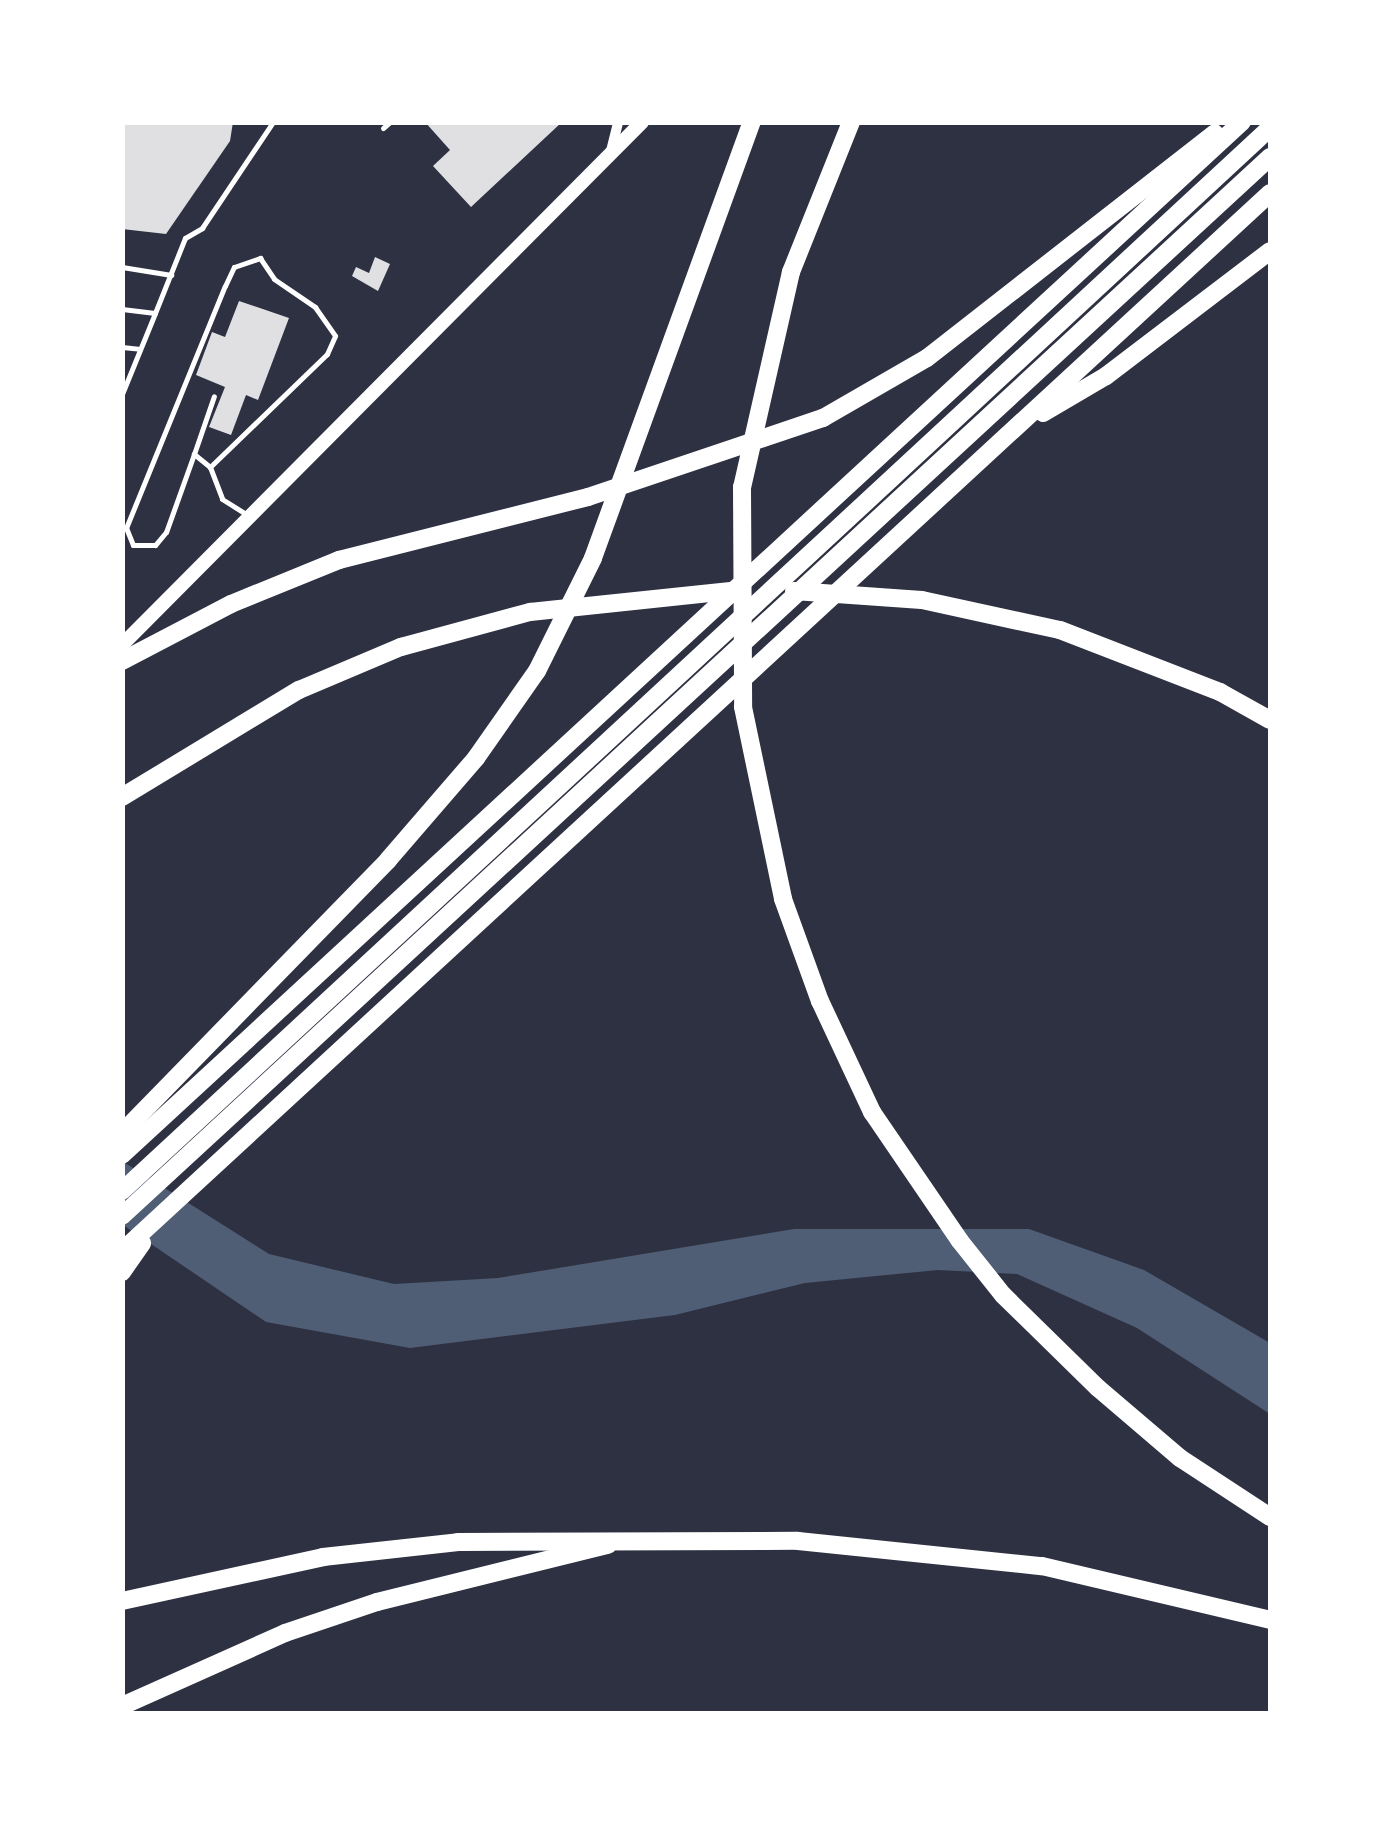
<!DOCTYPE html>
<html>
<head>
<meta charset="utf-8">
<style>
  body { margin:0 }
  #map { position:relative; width:1393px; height:1836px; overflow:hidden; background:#2d3142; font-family:"Sofia Sans Condensed",sans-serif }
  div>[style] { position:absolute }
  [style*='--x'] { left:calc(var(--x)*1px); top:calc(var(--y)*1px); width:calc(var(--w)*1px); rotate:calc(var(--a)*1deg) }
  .water>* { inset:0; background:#4f5d75 }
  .building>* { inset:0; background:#e0e0e3 }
  .service>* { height:5px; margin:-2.5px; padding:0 2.5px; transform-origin:2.5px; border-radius:2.5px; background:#fff }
  .minor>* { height:10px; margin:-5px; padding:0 5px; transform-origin:5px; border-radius:5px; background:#fff }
  .secondary>* { height:14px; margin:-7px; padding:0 7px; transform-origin:7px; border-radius:7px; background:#fff }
  .motorway>* { height:18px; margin:-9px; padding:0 9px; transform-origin:9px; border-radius:9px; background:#fff }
  span { translate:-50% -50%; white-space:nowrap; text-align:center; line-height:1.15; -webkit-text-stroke:10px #fff; paint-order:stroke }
  .frame { position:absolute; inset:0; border:125px solid #fff; pointer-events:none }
</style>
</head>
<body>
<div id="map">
  <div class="water">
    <i style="clip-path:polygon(122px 1161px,269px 1254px,394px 1284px,498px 1278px,794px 1229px,1029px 1229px,1144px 1270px,1270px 1343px,1270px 1414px,1137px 1328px,1017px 1274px,938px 1270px,805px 1283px,675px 1315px,410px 1348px,266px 1322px,123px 1225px)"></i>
  </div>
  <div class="building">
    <i style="clip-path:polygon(122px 122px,233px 122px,230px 141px,166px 234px,122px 229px)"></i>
    <i style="clip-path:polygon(425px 122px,562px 122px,471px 207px,433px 166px,450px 150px)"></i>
    <i style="clip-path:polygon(375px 257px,390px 264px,378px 291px,352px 276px,356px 267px,369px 273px)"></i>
    <i style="clip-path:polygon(239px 301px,289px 318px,258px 400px,246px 395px,231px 435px,209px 427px,225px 387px,196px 375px,212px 332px,225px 337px)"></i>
  </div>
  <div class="service">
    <i style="--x:383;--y:128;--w:9;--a:-41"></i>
    <i style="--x:122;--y:267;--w:50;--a:9.3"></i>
    <i style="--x:122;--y:309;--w:33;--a:7"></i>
    <i style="--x:155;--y:313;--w:81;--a:-68.2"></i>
    <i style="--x:185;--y:238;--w:20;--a:-30"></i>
    <i style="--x:202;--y:228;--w:128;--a:-56.2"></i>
    <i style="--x:122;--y:347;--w:18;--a:6"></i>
    <i style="--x:122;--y:394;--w:87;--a:-67.8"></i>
    <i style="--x:194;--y:454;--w:83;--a:109.7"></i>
    <i style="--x:166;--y:532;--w:17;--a:130"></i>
    <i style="--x:155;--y:545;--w:22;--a:180"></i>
    <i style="--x:133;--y:545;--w:18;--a:-112"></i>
    <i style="--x:126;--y:528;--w:261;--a:-67.8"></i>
    <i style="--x:225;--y:286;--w:21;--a:-65"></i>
    <i style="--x:234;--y:267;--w:28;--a:-19"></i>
    <i style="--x:260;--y:258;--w:25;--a:56"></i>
    <i style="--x:274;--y:279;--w:50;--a:34.3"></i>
    <i style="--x:315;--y:307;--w:35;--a:55"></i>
    <i style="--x:335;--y:336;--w:20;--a:114"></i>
    <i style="--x:327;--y:354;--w:163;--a:136"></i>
    <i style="--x:210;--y:467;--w:34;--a:69"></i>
    <i style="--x:222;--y:499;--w:28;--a:32"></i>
    <i style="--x:210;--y:467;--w:21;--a:-141"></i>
    <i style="--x:194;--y:454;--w:61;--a:-71"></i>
  </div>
  <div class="minor">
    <i style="--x:611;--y:151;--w:30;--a:-76"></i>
  </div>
  <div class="secondary">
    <i style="--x:122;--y:645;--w:738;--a:-45.16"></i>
  </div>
  <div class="motorway">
    <i style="--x:851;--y:122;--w:162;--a:111.8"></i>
    <i style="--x:791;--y:272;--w:221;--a:102.8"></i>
    <i style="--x:742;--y:487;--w:220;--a:89.7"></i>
    <i style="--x:743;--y:707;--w:196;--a:78.2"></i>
    <i style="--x:783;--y:899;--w:109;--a:70.1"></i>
    <i style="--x:820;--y:1001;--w:123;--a:64.9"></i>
    <i style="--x:872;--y:1112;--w:156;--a:55.7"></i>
    <i style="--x:960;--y:1241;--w:69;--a:51.5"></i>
    <i style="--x:1003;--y:1295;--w:133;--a:44.4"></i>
    <i style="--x:1098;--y:1388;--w:108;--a:40.5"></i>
    <i style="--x:1180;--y:1458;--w:108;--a:33.2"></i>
    <i style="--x:1043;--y:413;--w:73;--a:-30.4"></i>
    <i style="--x:1106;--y:376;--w:206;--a:-37.3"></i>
    <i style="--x:794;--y:591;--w:128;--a:4"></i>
    <i style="--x:922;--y:600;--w:141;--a:12.3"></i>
    <i style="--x:1060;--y:630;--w:172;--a:21.2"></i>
    <i style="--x:1220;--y:692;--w:57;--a:29.2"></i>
    <i style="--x:122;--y:661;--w:123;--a:-27.6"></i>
    <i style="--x:231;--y:604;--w:117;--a:-22.2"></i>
    <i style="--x:339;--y:560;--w:257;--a:-14.2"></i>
    <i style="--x:588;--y:497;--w:248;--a:-18.6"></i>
    <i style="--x:823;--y:418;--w:120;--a:-30"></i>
    <i style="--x:927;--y:358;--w:365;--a:-38"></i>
    <i style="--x:122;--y:797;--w:207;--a:-31.2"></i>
    <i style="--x:299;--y:690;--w:111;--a:-22.9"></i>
    <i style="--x:401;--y:647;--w:134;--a:-15.2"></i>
    <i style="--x:530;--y:612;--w:209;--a:-6"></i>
    <i style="--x:122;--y:1133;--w:381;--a:-45.7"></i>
    <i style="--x:388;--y:860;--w:135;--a:-49.2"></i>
    <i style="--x:476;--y:758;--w:106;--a:-55"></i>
    <i style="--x:537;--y:671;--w:126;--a:-63.6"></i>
    <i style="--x:593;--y:558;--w:464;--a:-70"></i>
    <i style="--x:122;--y:1155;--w:1524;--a:-42.69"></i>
    <i style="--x:122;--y:1191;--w:1565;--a:-42.8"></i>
    <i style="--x:122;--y:1216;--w:1562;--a:-42.69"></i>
    <i style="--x:122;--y:1251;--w:1561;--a:-42.66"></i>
    <i style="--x:122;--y:1272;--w:35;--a:-55"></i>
    <i style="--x:122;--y:1601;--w:206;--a:-12.3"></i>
    <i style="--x:323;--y:1557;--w:136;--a:-6.3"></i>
    <i style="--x:458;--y:1542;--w:340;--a:-0.2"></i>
    <i style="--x:798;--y:1541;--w:245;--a:5.9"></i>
    <i style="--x:1042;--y:1566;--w:234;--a:13.3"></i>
    <i style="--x:122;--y:1706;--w:179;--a:-24.1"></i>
    <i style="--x:285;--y:1633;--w:97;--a:-18.6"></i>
    <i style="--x:377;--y:1602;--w:238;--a:-13.9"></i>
  </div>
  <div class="frame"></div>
</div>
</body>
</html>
